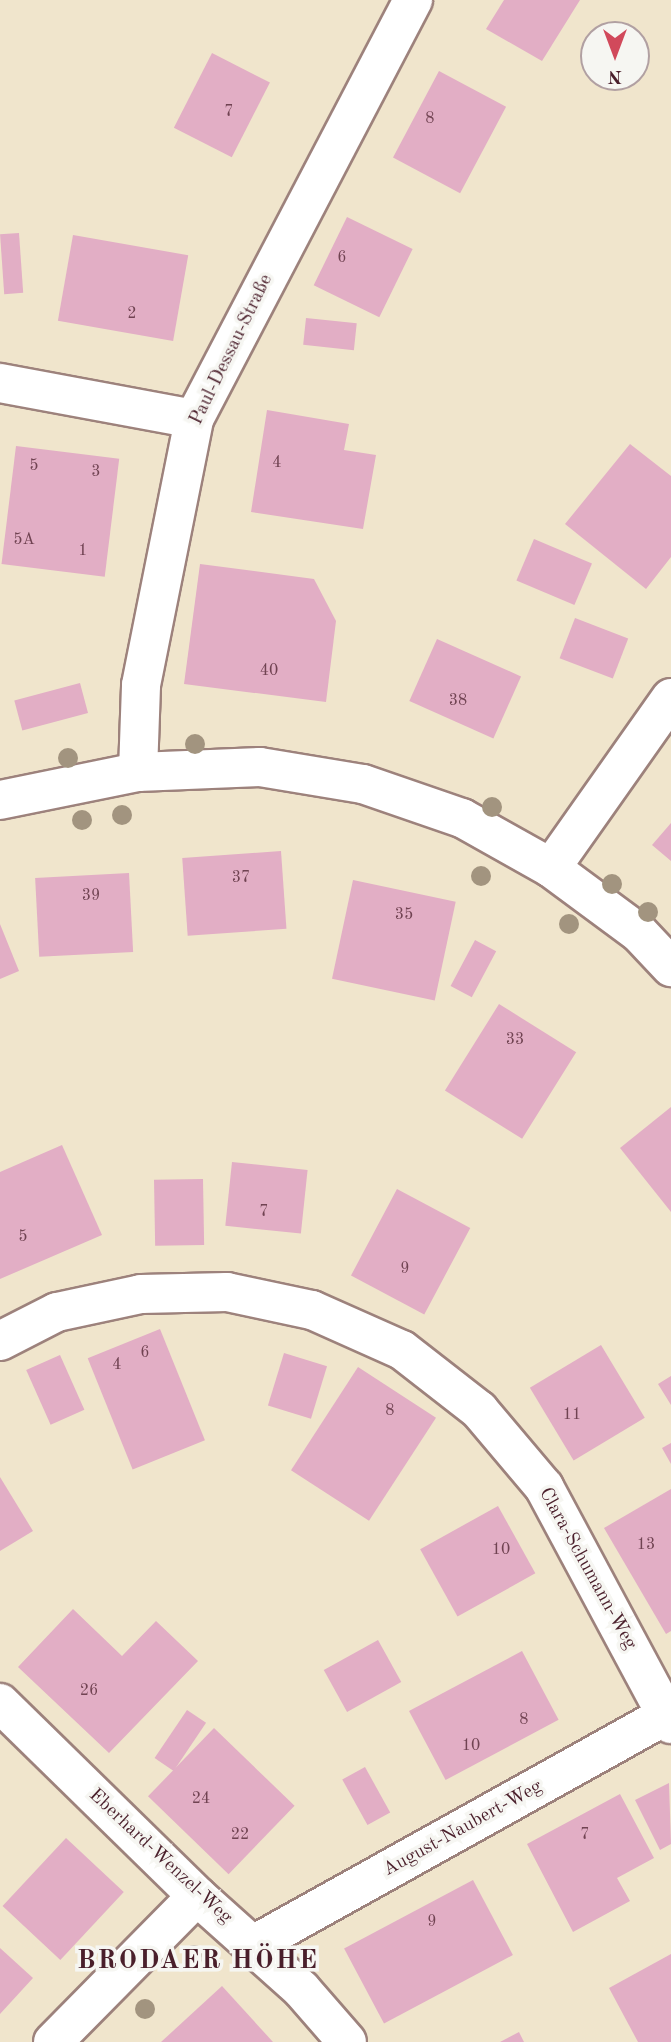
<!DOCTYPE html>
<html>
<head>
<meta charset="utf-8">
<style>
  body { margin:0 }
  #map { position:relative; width:671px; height:2042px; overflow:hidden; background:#f0e5cc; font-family:"Old Standard TT",serif }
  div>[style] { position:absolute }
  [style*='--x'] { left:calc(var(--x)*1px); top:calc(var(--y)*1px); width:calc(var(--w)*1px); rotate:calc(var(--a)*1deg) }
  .building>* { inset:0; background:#e2aec5; transform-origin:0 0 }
  .roads { filter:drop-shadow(2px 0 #9d827c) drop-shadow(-2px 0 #9d827c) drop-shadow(0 2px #9d827c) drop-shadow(0 -2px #9d827c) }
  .minor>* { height:38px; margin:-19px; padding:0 19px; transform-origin:19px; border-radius:19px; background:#fff }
  .trees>* { width:20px; height:20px; margin:-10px; border-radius:50%; background:#a2947f }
  span { translate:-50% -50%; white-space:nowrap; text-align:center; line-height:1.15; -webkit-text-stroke:7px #f6f6f2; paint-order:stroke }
  .number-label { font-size:16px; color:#704352 }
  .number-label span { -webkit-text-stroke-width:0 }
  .street-label { font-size:19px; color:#4a1f2b }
  .district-label { font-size:26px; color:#4a1f2b; font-weight:700; letter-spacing:2px }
  .north { position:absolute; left:580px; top:21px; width:70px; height:70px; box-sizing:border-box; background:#f6f6f2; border:2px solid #b1a0a2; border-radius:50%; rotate:180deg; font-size:19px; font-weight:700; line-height:28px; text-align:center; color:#4a1f2b }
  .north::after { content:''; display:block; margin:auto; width:24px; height:32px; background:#d1495b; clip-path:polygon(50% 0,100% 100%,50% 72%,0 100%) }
</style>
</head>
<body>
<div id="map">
  <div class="building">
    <i style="clip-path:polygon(504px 0,580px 0,542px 61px,486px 29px)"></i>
    <i style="left:212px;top:53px;width:65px;height:84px;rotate:27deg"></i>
    <i style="left:439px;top:71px;width:76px;height:98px;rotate:28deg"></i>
    <i style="left:347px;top:217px;width:73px;height:76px;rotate:26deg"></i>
    <i style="left:19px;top:233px;width:60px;height:19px;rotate:86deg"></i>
    <i style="left:73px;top:235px;width:117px;height:87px;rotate:10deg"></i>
    <i style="left:306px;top:318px;width:51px;height:27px;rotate:6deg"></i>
    <i style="clip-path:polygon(267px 410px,349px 424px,344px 450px,376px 455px,363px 529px,251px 512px)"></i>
    <i style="clip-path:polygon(630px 444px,671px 476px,671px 557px,646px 589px,565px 524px)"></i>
    <i style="left:16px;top:446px;width:104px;height:119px;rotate:7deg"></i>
    <i style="left:534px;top:539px;width:63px;height:45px;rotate:23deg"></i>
    <i style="clip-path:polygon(200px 564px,314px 579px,336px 621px,326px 702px,184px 684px)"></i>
    <i style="left:575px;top:618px;width:57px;height:43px;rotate:21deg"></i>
    <i style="left:437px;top:639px;width:92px;height:68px;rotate:24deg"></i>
    <i style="left:80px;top:683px;width:31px;height:68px;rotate:75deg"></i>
    <i style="clip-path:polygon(671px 823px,671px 861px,652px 845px)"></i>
    <i style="left:281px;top:851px;width:78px;height:99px;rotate:86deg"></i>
    <i style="left:129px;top:873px;width:79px;height:94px;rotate:87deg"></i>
    <i style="left:353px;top:880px;width:105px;height:101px;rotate:12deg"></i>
    <i style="clip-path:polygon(0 924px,19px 971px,0 979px)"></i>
    <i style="left:475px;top:940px;width:24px;height:52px;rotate:28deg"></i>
    <i style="left:499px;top:1004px;width:91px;height:102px;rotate:32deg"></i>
    <i style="clip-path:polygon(671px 1107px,671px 1212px,620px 1148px)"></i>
    <i style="clip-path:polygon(62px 1145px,102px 1235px,0 1279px,0 1172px)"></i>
    <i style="left:232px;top:1162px;width:76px;height:64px;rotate:6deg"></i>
    <i style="left:203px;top:1179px;width:66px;height:49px;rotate:89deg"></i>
    <i style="left:397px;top:1189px;width:83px;height:98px;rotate:28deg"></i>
    <i style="left:160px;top:1329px;width:120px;height:78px;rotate:68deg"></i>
    <i style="left:601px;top:1345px;width:85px;height:83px;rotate:59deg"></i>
    <i style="left:284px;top:1353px;width:45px;height:55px;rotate:17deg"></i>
    <i style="left:60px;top:1355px;width:60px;height:37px;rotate:66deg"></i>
    <i style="left:358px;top:1367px;width:93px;height:123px;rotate:33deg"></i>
    <i style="clip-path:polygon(671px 1376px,671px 1405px,658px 1384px)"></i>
    <i style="clip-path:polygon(671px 1443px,671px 1464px,662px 1448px)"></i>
    <i style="clip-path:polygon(0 1477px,33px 1531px,0 1551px)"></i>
    <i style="clip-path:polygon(671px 1489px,671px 1631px,666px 1634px,604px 1528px)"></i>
    <i style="left:498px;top:1506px;width:77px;height:89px;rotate:61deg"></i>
    <i style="clip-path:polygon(73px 1609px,122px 1656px,156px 1621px,198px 1661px,109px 1753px,18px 1667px)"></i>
    <i style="left:378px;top:1640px;width:48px;height:62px;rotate:61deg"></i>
    <i style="left:522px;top:1651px;width:78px;height:128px;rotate:62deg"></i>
    <i style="left:187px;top:1710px;width:23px;height:58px;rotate:34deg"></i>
    <i style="left:214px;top:1728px;width:112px;height:95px;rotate:44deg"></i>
    <i style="left:365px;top:1767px;width:52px;height:26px;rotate:61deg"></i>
    <i style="clip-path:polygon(669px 1783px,671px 1844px,660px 1850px,635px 1800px)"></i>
    <i style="clip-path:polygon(620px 1794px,654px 1858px,617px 1878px,630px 1901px,573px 1932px,527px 1844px)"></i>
    <i style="left:66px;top:1838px;width:79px;height:93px;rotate:43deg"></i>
    <i style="left:473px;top:1880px;width:85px;height:146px;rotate:62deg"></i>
    <i style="clip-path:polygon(0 1948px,33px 1978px,0 2014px)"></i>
    <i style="clip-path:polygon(671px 1954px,671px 2042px,638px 2042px,609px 1988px)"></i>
    <i style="clip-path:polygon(222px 1986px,273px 2042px,161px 2042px)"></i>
    <i style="clip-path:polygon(519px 2032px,524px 2042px,500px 2042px)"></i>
  </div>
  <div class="roads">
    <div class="minor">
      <i style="--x:0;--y:383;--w:197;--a:10.5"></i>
      <i style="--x:138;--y:772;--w:87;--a:-88"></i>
      <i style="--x:141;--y:685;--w:271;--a:-78.7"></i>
      <i style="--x:194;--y:419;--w:473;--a:-62.4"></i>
      <i style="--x:0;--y:800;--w:141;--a:-11.5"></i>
      <i style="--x:138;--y:772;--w:122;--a:-2.3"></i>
      <i style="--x:260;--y:767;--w:104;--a:9.4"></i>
      <i style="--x:363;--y:784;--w:105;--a:19"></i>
      <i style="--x:462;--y:818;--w:102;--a:29.3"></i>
      <i style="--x:551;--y:868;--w:109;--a:36.5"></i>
      <i style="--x:639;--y:933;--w:47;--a:46.7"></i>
      <i style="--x:551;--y:868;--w:208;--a:-54.8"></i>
      <i style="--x:0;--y:1341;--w:64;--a:-27"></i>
      <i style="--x:57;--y:1312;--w:86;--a:-12.1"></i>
      <i style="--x:141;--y:1294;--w:86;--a:-1.3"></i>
      <i style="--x:227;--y:1292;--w:87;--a:12"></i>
      <i style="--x:312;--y:1310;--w:98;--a:24"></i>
      <i style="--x:402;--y:1350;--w:98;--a:37.9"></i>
      <i style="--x:479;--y:1410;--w:101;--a:49.8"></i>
      <i style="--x:544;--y:1487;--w:269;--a:61.8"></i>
      <i style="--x:0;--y:1703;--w:276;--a:44.4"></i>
      <i style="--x:197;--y:1896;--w:140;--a:41.8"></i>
      <i style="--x:301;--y:1989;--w:70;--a:49"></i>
      <i style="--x:255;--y:1944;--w:476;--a:-29.1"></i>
      <i style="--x:53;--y:2042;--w:205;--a:-45.4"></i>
    </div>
  </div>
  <div class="trees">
    <i style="left:195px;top:744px"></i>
    <i style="left:68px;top:758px"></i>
    <i style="left:492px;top:807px"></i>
    <i style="left:122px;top:815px"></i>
    <i style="left:82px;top:820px"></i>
    <i style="left:481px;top:876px"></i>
    <i style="left:612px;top:884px"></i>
    <i style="left:648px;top:912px"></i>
    <i style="left:569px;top:924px"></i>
    <i style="left:194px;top:1955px"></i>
    <i style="left:145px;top:2009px"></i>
  </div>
  <div class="number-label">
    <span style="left:229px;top:112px">7</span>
    <span style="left:430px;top:119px">8</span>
    <span style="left:342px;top:258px">6</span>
    <span style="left:132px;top:314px">2</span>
    <span style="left:277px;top:463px">4</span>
    <span style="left:34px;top:466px">5</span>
    <span style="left:96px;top:472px">3</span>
    <span style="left:24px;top:540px">5A</span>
    <span style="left:83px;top:551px">1</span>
    <span style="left:269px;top:671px">40</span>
    <span style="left:458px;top:701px">38</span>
    <span style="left:241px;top:878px">37</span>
    <span style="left:91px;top:896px">39</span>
    <span style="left:404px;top:915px">35</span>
    <span style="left:515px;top:1040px">33</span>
    <span style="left:264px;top:1212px">7</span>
    <span style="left:23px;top:1237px">5</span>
    <span style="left:405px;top:1269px">9</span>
    <span style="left:145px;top:1353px">6</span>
    <span style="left:117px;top:1365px">4</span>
    <span style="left:390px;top:1411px">8</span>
    <span style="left:572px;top:1415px">11</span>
    <span style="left:646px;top:1545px">13</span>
    <span style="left:501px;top:1550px">10</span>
    <span style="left:89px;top:1691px">26</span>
    <span style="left:524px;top:1720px">8</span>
    <span style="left:471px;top:1746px">10</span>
    <span style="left:201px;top:1799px">24</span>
    <span style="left:240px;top:1835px">22</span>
    <span style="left:585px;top:1835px">7</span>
    <span style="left:432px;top:1922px">9</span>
  </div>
  <div class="street-label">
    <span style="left:232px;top:350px;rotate:-64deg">Paul-Dessau-Straße</span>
    <span style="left:587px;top:1569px;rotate:61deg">Clara-Schumann-Weg</span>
    <span style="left:463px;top:1829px;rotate:-29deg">August-Naubert-Weg</span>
    <span style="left:160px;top:1857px;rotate:43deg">Eberhard-Wenzel-Weg</span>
  </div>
  <div class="district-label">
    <span style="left:198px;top:1962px">BRODAER HÖHE</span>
  </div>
  <div class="north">N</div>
</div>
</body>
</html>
